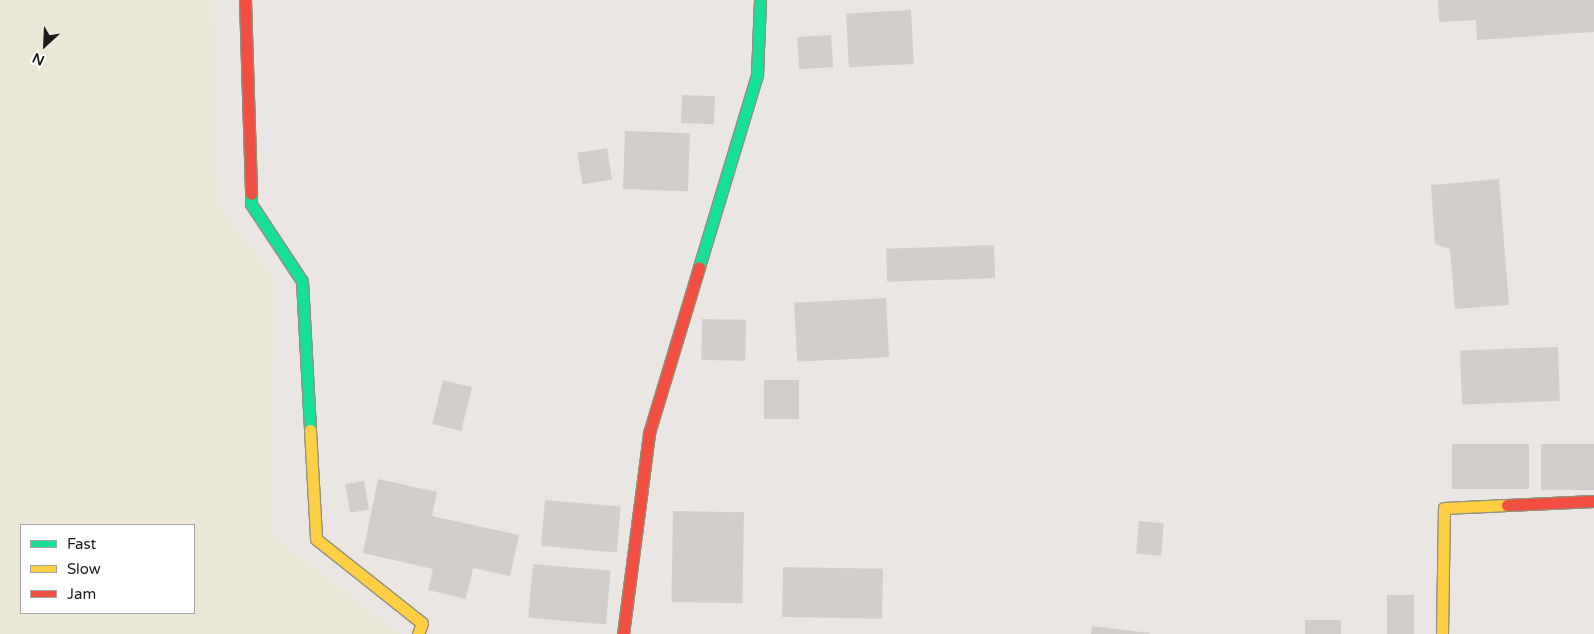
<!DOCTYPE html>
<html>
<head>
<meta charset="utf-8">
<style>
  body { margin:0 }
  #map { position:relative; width:1594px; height:634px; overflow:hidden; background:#eae6e3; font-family:"Varela Round",sans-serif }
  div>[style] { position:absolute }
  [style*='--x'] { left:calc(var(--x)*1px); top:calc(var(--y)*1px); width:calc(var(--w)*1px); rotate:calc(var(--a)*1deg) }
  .farmland>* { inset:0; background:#ebe7d6 }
  .building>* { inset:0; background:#d2cecc; transform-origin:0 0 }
  .roads { filter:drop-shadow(1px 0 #93907c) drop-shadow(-1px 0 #93907c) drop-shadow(0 1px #93907c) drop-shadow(0 -1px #93907c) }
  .fast>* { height:11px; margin:-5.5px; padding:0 5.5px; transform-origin:5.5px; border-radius:5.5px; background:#16e098 }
  .slow>* { height:11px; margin:-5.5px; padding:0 5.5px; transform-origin:5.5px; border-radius:5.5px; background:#ffcf43 }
  .jam>* { height:11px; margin:-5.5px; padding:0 5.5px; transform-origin:5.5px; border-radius:5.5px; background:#f24e42 }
  span { translate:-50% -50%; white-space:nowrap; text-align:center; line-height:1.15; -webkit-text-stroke:5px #fff; paint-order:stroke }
  .legend { position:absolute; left:20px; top:524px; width:175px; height:90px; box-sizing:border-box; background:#fff; border:1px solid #a4a4a4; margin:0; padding:6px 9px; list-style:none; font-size:15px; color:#1b1b1b }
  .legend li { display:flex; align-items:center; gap:10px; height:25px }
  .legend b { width:25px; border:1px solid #a4a4a4 }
  .north { position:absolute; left:20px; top:20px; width:50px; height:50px; -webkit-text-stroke:4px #fff; paint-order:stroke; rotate:205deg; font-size:14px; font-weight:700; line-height:20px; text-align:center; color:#1b1b1b }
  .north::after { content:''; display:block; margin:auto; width:18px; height:22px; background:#1b1b1b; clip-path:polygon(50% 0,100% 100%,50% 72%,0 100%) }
</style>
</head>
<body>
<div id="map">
  <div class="farmland">
    <i style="clip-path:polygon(evenodd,0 0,213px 0,217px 204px,276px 279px,270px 534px,400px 634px,0 634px,0 0,21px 525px,194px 525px,194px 613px,21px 613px,21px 525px)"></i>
  </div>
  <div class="building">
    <i style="clip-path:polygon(1438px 0,1594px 0,1594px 32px,1477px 40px,1476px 20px,1439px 22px)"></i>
    <i style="left:911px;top:10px;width:54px;height:65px;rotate:87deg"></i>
    <i style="left:831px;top:35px;width:32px;height:34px;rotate:86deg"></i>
    <i style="left:682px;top:95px;width:33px;height:28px;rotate:2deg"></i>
    <i style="left:625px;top:131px;width:65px;height:58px;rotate:2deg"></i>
    <i style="left:607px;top:148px;width:32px;height:30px;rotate:81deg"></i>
    <i style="clip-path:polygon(1499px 179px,1509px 305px,1455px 309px,1450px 249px,1435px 244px,1431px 185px)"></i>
    <i style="left:994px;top:245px;width:33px;height:108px;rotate:88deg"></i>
    <i style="left:886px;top:298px;width:59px;height:92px;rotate:87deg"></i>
    <i style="left:702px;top:319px;width:44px;height:41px;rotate:1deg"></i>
    <i style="left:1558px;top:347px;width:54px;height:98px;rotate:88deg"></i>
    <i style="left:443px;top:380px;width:30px;height:45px;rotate:14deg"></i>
    <i style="left:764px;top:380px;width:35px;height:39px"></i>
    <i style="left:1452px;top:444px;width:77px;height:45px"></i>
    <i style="left:1594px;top:444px;width:46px;height:53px;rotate:90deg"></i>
    <i style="clip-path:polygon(378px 479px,437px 492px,432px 516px,519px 535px,510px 576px,473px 568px,466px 599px,428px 590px,433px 569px,363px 553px)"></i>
    <i style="left:364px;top:481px;width:29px;height:19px;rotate:80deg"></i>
    <i style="left:545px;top:500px;width:76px;height:46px;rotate:5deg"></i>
    <i style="left:673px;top:511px;width:71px;height:91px;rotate:1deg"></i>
    <i style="left:1139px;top:521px;width:25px;height:33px;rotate:5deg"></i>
    <i style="left:533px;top:564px;width:78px;height:54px;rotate:5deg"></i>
    <i style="left:783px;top:567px;width:100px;height:50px;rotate:1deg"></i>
    <i style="left:1387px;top:595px;width:27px;height:39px"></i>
    <i style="left:1341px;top:620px;width:14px;height:36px;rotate:90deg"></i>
    <i style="clip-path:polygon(1092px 626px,1150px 633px,1150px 634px,1091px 634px)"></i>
  </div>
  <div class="roads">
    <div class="fast">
      <i style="--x:251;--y:194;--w:10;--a:90"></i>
      <i style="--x:251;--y:204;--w:92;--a:56.5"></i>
      <i style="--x:302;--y:281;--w:149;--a:86.9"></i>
      <i style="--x:699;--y:267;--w:201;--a:-73.2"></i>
      <i style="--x:757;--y:75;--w:75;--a:-87.7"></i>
    </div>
    <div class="slow">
      <i style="--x:310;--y:430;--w:109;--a:86.8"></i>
      <i style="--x:316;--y:539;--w:135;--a:38.4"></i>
      <i style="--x:422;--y:623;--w:12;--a:110"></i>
      <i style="--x:1442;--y:634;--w:126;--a:-89.1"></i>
      <i style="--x:1444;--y:508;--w:63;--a:-2.7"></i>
    </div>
    <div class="jam">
      <i style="--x:245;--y:0;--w:194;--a:88.2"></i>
      <i style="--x:1507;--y:505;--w:87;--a:-2.6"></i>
      <i style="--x:623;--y:634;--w:203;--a:-82.6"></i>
      <i style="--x:649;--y:433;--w:173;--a:-73.2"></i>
    </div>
  </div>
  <ul class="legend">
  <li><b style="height:6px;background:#16e098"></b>Fast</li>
  <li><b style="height:6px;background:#ffcf43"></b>Slow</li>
  <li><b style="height:6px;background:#f24e42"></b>Jam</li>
  </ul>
  <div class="north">N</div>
</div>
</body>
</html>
